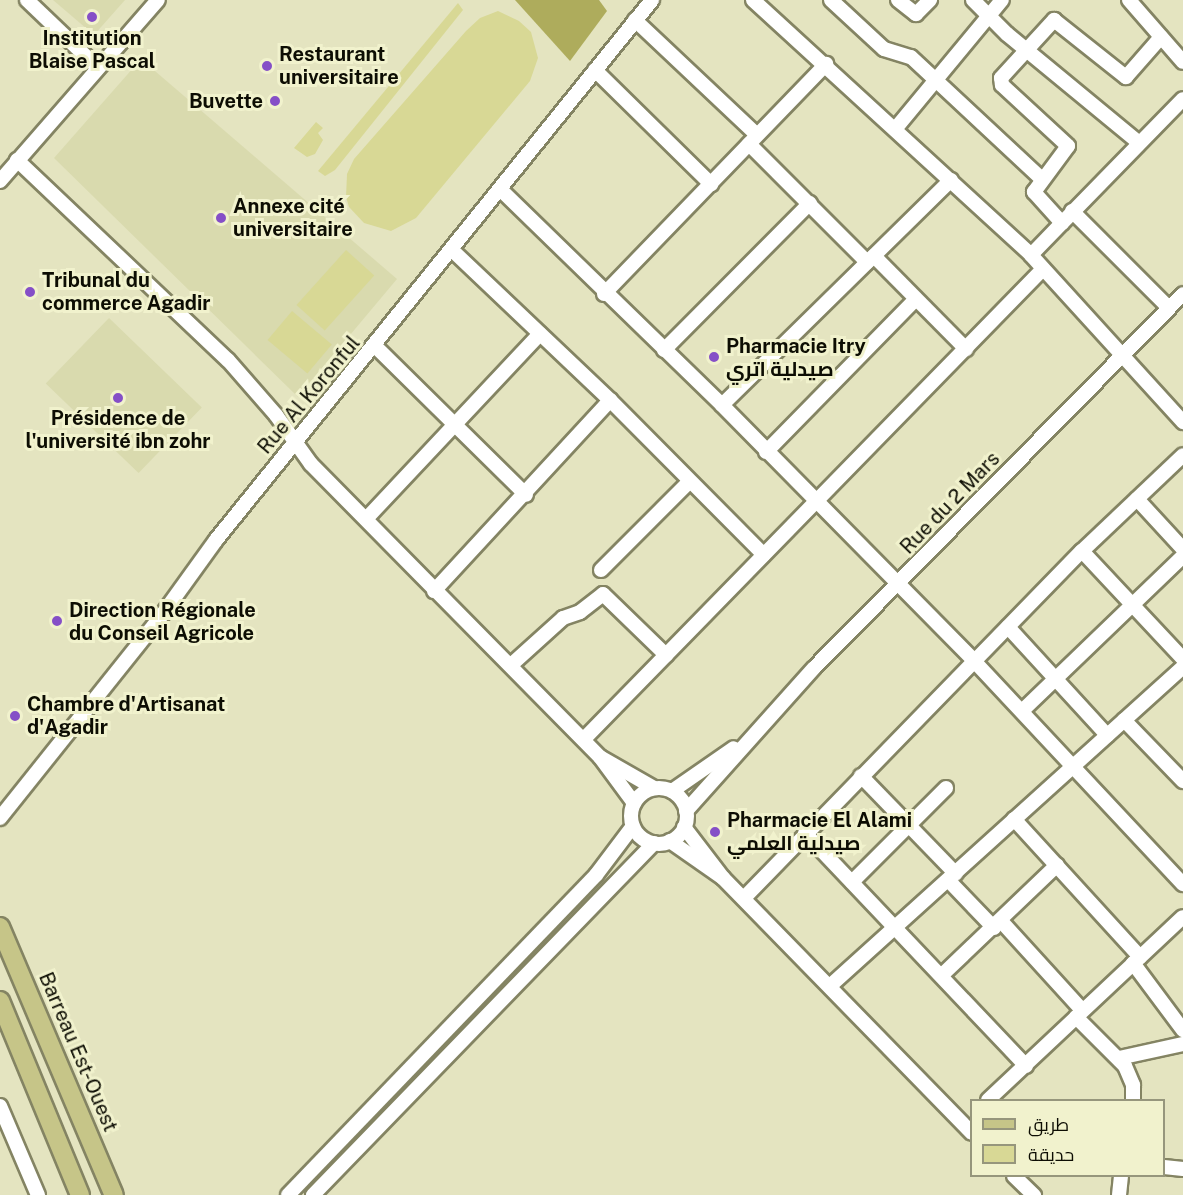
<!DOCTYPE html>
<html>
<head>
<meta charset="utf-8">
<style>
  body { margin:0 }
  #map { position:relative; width:1183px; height:1195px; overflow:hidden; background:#e4e4c0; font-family:"Public Sans",Cairo,sans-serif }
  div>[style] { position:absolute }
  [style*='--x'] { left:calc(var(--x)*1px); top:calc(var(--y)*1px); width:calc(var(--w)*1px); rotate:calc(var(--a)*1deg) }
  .built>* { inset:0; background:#d9daae; transform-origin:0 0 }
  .green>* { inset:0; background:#d8d895; transform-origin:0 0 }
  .forest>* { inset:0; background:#aeac5c }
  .roads { filter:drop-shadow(2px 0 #848463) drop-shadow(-2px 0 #848463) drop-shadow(0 2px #848463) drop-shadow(0 -2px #848463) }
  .minor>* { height:14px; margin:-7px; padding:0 7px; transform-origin:7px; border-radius:7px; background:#fff }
  .minor>.ring { margin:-7px; padding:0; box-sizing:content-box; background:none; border:14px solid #fff; border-radius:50% }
  .major>* { height:18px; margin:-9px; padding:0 9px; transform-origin:9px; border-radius:9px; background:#c6c588 }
  .dots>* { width:16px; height:16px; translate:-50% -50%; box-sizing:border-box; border:3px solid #f1f2cd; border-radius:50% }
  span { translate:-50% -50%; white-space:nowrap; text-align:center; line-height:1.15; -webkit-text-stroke:6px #f1f2cd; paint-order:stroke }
  .poi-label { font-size:20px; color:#0d0d03; font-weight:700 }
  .left { translate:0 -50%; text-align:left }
  .right { translate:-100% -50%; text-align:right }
  .street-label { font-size:20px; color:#0d0d03 }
  .legend { position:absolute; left:970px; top:1099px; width:195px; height:78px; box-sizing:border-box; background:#f1f2cd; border:2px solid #96967c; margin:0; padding:8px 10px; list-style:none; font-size:18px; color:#0d0d03 }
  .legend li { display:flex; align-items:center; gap:12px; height:30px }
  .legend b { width:30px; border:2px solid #96967c }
</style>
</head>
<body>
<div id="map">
  <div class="built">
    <i style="clip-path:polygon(53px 0,125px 0,94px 35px)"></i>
    <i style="clip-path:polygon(141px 59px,397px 279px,298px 397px,54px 158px)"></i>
    <i style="left:109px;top:318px;width:129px;height:91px;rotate:44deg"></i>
  </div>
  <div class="green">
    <i style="clip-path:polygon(458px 3px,463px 10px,335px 170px,325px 176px,318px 171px)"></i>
    <i style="clip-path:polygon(498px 11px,519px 21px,531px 32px,538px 58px,530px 81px,416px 218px,391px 231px,364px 223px,349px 207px,346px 197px,347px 174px,354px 159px,466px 31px,480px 18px)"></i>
    <i style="clip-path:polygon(316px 122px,323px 128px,318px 133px,323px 140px,315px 154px,307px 157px,294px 148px)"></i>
    <i style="left:346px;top:250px;width:38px;height:74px;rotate:42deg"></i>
    <i style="left:292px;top:311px;width:52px;height:38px;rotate:40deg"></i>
  </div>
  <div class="forest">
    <i style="clip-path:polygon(515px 0,599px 0,607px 11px,570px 61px)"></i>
  </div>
  <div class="roads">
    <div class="minor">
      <i style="--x:27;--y:0;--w:97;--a:43.7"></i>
      <i style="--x:753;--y:0;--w:377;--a:42.5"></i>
      <i style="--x:1031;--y:255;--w:226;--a:47.7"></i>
      <i style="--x:831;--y:0;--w:72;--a:42.8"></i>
      <i style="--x:884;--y:49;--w:28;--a:17"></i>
      <i style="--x:911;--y:57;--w:179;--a:43"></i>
      <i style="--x:898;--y:0;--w:23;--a:38"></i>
      <i style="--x:916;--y:14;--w:20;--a:-45"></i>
      <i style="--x:973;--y:0;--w:48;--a:45"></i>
      <i style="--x:1007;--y:34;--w:170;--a:39.5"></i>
      <i style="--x:1129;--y:0;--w:82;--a:48.9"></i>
      <i style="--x:635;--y:20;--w:166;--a:43.3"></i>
      <i style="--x:595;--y:70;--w:163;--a:44.5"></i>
      <i style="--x:896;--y:128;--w:166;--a:-50.4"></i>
      <i style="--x:749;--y:144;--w:167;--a:45"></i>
      <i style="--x:17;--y:160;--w:291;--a:43.5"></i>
      <i style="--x:228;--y:360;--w:73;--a:48.9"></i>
      <i style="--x:276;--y:415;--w:60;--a:54.5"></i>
      <i style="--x:311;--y:464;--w:412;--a:45.4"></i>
      <i style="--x:0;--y:181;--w:240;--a:-48.9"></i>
      <i style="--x:501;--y:190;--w:308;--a:44.2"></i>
      <i style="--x:722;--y:405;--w:362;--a:45.4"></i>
      <i style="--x:976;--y:663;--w:303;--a:46.9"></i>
      <i style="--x:1072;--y:211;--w:137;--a:45"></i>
      <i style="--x:1062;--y:223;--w:173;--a:-45.7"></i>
      <i style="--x:452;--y:250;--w:218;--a:43.5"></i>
      <i style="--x:610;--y:400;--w:218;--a:45.2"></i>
      <i style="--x:1031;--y:255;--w:45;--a:-45.9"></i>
      <i style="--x:1062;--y:223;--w:42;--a:-132.1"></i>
      <i style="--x:1034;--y:192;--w:57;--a:-53.5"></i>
      <i style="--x:1068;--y:146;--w:90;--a:-137.3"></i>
      <i style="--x:1002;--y:85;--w:7;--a:-98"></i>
      <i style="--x:1001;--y:78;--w:79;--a:-47.6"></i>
      <i style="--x:1054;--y:20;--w:92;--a:38.4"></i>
      <i style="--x:1126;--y:77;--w:53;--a:-48.8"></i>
      <i style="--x:874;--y:256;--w:131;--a:45.3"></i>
      <i style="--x:604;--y:294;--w:320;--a:-46"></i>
      <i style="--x:375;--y:346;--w:212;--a:44.6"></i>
      <i style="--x:664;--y:350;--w:207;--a:-45.2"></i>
      <i style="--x:722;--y:405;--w:321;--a:-44.5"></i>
      <i style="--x:766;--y:452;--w:214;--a:-45.6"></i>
      <i style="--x:1137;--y:499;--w:68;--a:47.4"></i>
      <i style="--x:366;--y:519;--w:254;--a:-46.8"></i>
      <i style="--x:1082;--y:551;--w:148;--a:46.9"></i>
      <i style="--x:601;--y:570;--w:124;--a:-45"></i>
      <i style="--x:434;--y:591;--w:260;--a:-47.3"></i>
      <i style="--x:1008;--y:627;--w:147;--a:47.5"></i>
      <i style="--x:511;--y:665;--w:70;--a:-42.1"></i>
      <i style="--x:563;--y:618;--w:18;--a:-19"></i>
      <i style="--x:580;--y:612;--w:29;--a:-38"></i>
      <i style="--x:603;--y:594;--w:88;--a:44.1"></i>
      <i style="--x:1022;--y:711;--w:223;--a:-43.9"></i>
      <i style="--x:1124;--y:720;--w:85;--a:46"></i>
      <i style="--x:584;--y:739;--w:657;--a:-45.68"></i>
      <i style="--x:861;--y:776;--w:136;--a:45.9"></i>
      <i class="ring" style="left:631px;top:788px;width:42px;height:42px"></i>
      <i style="--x:672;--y:791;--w:75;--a:-34.7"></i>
      <i style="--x:634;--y:803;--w:57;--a:-126.5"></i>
      <i style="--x:600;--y:757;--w:62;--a:29.9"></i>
      <i style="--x:686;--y:811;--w:192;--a:-48.2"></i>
      <i style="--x:814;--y:668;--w:525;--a:-45.39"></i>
      <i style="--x:0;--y:818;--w:260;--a:-51.4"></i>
      <i style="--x:162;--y:615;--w:92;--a:-54.2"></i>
      <i style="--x:216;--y:540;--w:694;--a:-51.08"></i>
      <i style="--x:1014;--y:819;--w:187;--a:47.6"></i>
      <i style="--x:805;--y:833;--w:321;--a:46.5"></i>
      <i style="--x:670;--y:841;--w:65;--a:34.9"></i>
      <i style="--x:723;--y:878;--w:64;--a:-127.4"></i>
      <i style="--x:723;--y:878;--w:356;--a:45.7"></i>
      <i style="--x:949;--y:881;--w:65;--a:46.2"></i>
      <i style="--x:852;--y:882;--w:133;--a:-45"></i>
      <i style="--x:744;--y:898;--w:484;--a:-45.8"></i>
      <i style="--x:1082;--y:551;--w:139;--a:-43.5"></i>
      <i style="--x:1001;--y:921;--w:120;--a:47.7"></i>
      <i style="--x:1133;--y:963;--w:84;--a:53.3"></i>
      <i style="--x:942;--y:975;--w:159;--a:-43.7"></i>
      <i style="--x:831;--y:985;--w:474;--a:-42.1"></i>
      <i style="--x:1076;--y:1017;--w:69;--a:45"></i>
      <i style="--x:1125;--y:1066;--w:21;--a:67"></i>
      <i style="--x:1133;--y:1085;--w:15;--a:90"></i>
      <i style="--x:1119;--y:1058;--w:66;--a:-12.3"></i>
      <i style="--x:988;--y:1100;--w:267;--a:-43.2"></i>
      <i style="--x:0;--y:1106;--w:97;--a:66.9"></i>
      <i style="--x:1164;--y:1167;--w:19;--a:6"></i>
      <i style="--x:1014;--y:1176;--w:28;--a:44"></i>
      <i style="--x:288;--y:1195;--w:444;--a:-46.1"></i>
      <i style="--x:596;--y:875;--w:61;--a:-52.9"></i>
      <i style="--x:313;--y:1195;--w:490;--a:-45.9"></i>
      <i style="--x:1119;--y:1195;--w:19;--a:-84"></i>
    </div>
    <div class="major">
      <i style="--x:0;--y:927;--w:291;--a:67"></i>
      <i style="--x:0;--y:1001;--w:210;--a:67.6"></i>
    </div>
  </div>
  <div class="dots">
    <i style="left:92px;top:17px;background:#854fc7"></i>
    <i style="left:267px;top:66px;background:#854fc7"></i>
    <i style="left:275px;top:101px;background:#854fc7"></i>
    <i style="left:221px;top:218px;background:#854fc7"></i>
    <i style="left:30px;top:292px;background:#854fc7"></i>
    <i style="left:714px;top:357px;background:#854fc7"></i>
    <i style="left:118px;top:398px;background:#854fc7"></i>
    <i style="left:57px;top:621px;background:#854fc7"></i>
    <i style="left:15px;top:716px;background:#854fc7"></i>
    <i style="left:715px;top:832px;background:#854fc7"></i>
  </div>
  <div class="poi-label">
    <span style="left:92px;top:50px">Institution<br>Blaise Pascal</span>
    <span class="left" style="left:279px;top:66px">Restaurant<br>universitaire</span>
    <span class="right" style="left:263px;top:101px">Buvette</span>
    <span class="left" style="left:233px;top:218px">Annexe cité<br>universitaire</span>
    <span class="left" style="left:42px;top:292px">Tribunal du<br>commerce Agadir</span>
    <span class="left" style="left:726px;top:358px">Pharmacie Itry<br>صيدلية اتري</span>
    <span style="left:118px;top:430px">Présidence de<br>l'université ibn zohr</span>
    <span class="left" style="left:69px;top:622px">Direction Régionale<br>du Conseil Agricole</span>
    <span class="left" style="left:27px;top:716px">Chambre d'Artisanat<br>d'Agadir</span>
    <span class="left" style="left:727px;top:832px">Pharmacie El Alami<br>صيدلية العلمي</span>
  </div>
  <div class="street-label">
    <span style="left:309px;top:395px;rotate:-50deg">Rue Al Koronful</span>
    <span style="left:950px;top:503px;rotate:-46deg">Rue du 2 Mars</span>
    <span style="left:78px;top:1052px;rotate:67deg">Barreau Est-Ouest</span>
  </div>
  <ul class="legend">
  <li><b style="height:8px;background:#c6c588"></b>طريق</li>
  <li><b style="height:16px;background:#d8d895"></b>حديقة</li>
  </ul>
</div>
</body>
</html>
